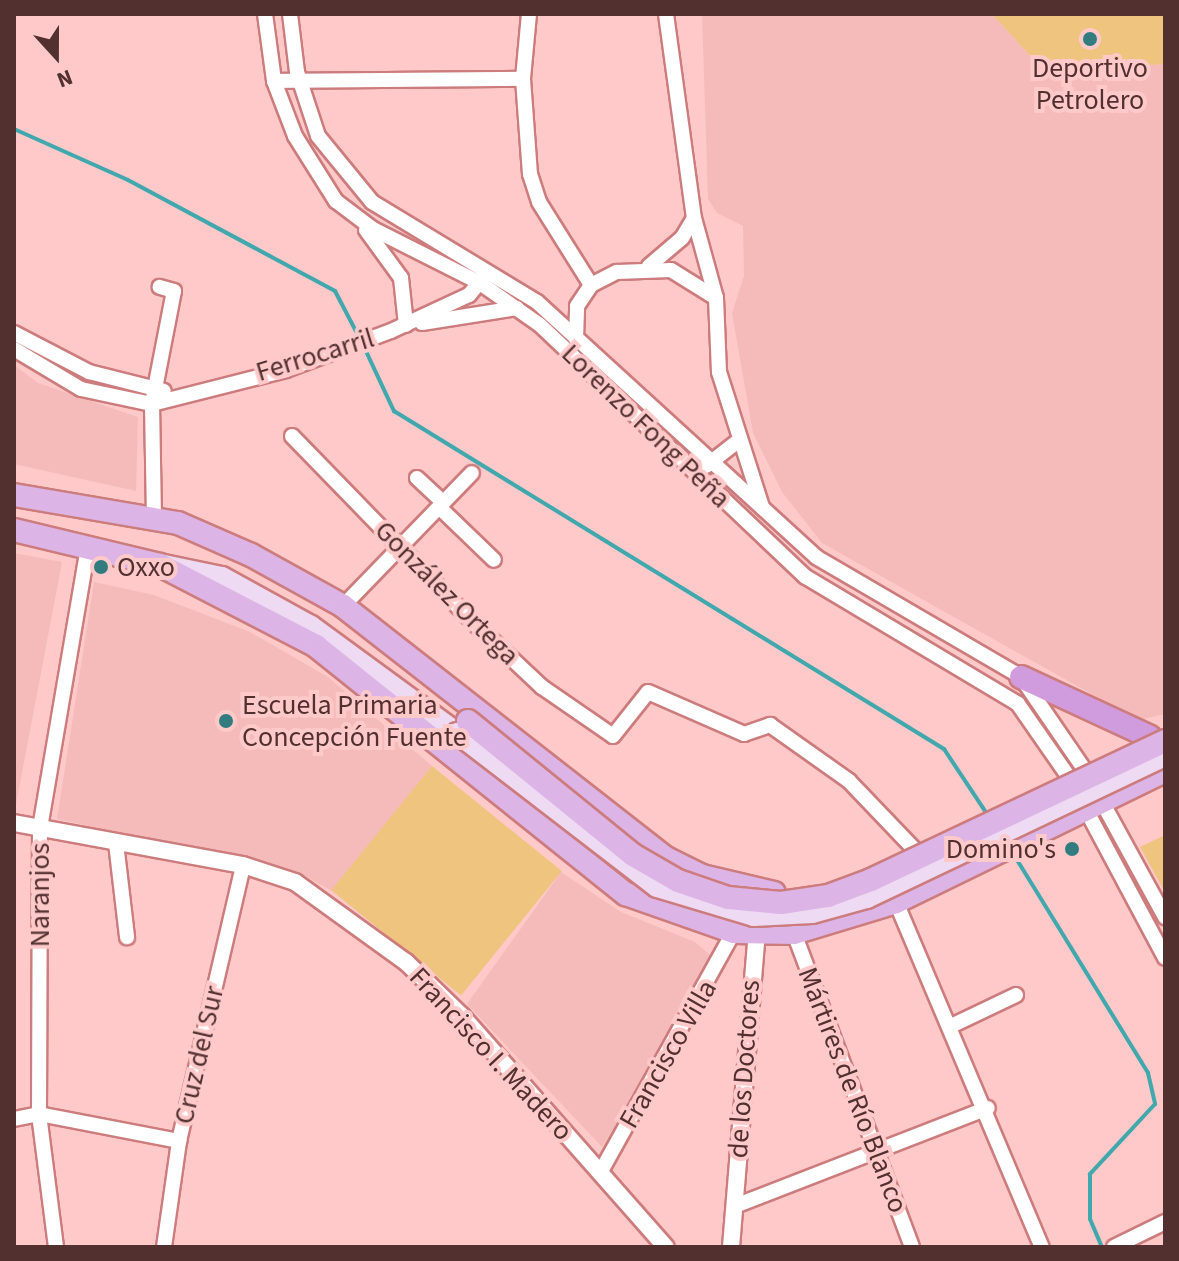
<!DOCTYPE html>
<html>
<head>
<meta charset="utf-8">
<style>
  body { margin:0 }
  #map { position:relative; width:1179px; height:1261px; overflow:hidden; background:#ffc9c9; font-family:"Source Sans 3",sans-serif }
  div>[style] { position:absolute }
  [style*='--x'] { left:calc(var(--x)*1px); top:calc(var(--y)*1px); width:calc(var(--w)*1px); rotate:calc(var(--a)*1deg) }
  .built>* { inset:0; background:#f5bbba }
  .green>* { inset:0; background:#eec47e; transform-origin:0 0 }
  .stream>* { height:4px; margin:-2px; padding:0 2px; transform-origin:2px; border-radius:2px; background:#41a8ad }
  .roads { filter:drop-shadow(2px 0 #cd7c7d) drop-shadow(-2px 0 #cd7c7d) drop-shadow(0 2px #cd7c7d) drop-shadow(0 -2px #cd7c7d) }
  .minor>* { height:14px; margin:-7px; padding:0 7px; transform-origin:7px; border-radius:7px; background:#fff }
  .tertiary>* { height:16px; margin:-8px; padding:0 8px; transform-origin:8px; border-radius:8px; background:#fff }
  .secondary>* { height:20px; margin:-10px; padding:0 10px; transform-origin:10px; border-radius:10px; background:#eedaf3 }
  .primary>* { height:22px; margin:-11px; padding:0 11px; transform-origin:11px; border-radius:11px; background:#dcb5e6 }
  .trunk>* { height:22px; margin:-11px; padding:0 11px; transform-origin:11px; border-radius:11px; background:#d09cde }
  .bridges { filter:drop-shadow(2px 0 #cd7c7d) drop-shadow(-2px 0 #cd7c7d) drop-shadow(0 2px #cd7c7d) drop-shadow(0 -2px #cd7c7d) }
  .secondary-bridge>* { height:20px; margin:-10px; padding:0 10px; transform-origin:10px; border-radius:10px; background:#eedaf3 }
  .primary-bridge>* { height:22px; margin:-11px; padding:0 11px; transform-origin:11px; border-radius:11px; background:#dcb5e6 }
  .dots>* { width:22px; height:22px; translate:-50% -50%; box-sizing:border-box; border:4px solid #ffc9c9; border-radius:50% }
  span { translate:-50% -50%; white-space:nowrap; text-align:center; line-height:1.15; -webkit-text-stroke:8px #ffc9c9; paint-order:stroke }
  .poi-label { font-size:28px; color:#523030 }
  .left { translate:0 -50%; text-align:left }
  .right { translate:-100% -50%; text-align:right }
  .street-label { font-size:28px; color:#523030 }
  .frame { position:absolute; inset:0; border:16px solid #523030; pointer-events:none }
  .north { position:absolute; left:16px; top:16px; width:80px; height:80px; -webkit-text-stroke:6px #ffc9c9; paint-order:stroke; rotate:159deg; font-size:22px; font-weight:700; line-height:32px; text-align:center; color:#523030 }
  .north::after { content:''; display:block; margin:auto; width:28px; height:36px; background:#523030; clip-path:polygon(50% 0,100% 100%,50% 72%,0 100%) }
</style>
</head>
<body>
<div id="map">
  <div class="built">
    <i style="clip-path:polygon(702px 14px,992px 14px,1046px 73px,1165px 64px,1165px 714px,1144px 719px,1118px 709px,822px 543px,782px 492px,753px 433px,732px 313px,744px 276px,743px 226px,717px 213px,708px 199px)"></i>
    <i style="clip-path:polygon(14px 365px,38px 383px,138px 417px,136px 491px,14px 464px)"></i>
    <i style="clip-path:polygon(14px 553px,62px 562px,15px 810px,14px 810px)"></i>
    <i style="clip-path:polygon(94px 582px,154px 595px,250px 632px,328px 677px,432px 766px,334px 892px,298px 872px,57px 819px)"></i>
    <i style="clip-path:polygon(561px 872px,621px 912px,695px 942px,715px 959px,602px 1147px,467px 1004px)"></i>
  </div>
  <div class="green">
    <i style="clip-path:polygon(992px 14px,1165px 14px,1165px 64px,1046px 73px)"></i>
    <i style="left:432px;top:766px;width:167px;height:160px;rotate:39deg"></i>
    <i style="clip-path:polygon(1165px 835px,1165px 892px,1140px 847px)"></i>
  </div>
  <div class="stream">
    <i style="--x:14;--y:129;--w:125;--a:24.1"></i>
    <i style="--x:128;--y:180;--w:235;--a:28.2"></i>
    <i style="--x:335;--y:291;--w:54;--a:62.5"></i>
    <i style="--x:364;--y:347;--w:71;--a:64.9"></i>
    <i style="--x:394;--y:411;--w:646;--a:31.57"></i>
    <i style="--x:944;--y:749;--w:82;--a:56.5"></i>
    <i style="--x:1014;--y:855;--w:256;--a:58.4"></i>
    <i style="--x:1148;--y:1073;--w:32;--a:77"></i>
    <i style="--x:1155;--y:1104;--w:96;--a:132.9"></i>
    <i style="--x:1090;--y:1174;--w:45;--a:90"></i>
    <i style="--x:1090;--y:1219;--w:30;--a:67"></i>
  </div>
  <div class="roads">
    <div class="minor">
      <i style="--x:265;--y:14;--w:68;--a:82.3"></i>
      <i style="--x:274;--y:81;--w:59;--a:69.1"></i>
      <i style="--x:295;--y:136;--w:77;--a:57.8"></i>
      <i style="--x:336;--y:201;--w:46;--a:37.1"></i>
      <i style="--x:373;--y:229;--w:120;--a:26.8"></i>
      <i style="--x:480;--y:283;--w:73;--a:35"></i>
      <i style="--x:540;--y:325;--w:366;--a:43.5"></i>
      <i style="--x:806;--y:577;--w:247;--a:30.9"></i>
      <i style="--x:1018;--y:704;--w:88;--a:55.2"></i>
      <i style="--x:1068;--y:776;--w:206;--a:61.9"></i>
      <i style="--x:290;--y:14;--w:58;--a:83.1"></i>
      <i style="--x:297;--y:72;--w:67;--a:71.8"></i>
      <i style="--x:318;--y:136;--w:85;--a:50.7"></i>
      <i style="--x:372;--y:202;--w:193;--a:31.2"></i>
      <i style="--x:537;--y:302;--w:378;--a:42.4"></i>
      <i style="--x:816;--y:557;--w:238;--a:30.3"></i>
      <i style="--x:1021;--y:677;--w:112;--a:55.6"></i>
      <i style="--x:1084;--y:769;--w:169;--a:61.3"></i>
      <i style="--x:529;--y:14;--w:65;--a:95.3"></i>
      <i style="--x:523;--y:79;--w:95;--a:85.8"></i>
      <i style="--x:530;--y:174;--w:29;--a:72"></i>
      <i style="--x:539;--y:202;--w:98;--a:57.9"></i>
      <i style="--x:666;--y:14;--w:206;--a:82.2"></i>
      <i style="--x:694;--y:218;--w:83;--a:74.6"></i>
      <i style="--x:716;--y:298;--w:74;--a:87.7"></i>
      <i style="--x:719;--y:372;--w:142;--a:72.3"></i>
      <i style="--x:274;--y:81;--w:249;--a:-0.5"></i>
      <i style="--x:366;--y:230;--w:59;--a:53.9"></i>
      <i style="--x:401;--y:278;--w:47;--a:83.9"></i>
      <i style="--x:649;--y:266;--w:43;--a:-40.3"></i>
      <i style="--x:682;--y:238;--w:23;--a:-59"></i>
      <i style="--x:422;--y:323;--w:96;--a:-9"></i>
      <i style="--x:14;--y:333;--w:85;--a:27.5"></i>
      <i style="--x:89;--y:372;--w:77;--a:14.2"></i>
      <i style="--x:576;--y:339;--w:33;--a:-88"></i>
      <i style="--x:577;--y:306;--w:25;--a:-56"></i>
      <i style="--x:591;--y:285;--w:29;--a:-27"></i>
      <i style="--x:617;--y:272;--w:54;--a:-2.1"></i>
      <i style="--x:671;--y:270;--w:53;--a:31.9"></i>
      <i style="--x:14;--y:349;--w:78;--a:30.8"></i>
      <i style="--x:81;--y:389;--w:73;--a:11.9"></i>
      <i style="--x:152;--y:404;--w:138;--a:-14.2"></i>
      <i style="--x:286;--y:370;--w:112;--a:-20.4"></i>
      <i style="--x:391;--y:331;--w:86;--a:-24.8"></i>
      <i style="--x:469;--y:295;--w:25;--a:-50"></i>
      <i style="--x:292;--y:436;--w:264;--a:45.8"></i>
      <i style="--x:476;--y:625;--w:91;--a:43.2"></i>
      <i style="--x:542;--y:687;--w:86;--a:34.6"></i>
      <i style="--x:613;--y:736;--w:56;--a:-51.5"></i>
      <i style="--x:648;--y:692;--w:105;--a:23.6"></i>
      <i style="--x:744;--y:734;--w:28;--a:-19"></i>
      <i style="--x:770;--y:725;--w:97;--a:35.3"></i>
      <i style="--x:849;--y:781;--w:95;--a:46.3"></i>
      <i style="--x:706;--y:466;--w:39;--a:-38"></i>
      <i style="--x:417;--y:478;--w:35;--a:43"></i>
      <i style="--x:439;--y:507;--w:76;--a:43.9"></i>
      <i style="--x:154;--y:518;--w:114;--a:-91"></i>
      <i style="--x:152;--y:404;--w:115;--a:-79"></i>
      <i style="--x:174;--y:291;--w:15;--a:-164"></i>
      <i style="--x:343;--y:606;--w:185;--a:-45.9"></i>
      <i style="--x:116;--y:843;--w:95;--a:83.3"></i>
      <i style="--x:896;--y:902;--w:375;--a:67.1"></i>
      <i style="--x:794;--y:933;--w:335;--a:69.4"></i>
      <i style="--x:951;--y:1026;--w:72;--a:-25.5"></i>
      <i style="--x:14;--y:1119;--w:25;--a:-11"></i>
      <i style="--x:39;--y:1114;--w:143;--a:10.9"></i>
      <i style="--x:600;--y:1173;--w:280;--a:-61"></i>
      <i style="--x:735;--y:1206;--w:271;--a:-21.2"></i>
      <i style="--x:56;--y:1247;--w:134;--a:-97.3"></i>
      <i style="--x:39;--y:1114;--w:286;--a:-89.8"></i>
      <i style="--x:40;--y:828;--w:286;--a:-80.3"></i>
      <i style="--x:164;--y:1247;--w:107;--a:-81.9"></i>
      <i style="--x:179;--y:1141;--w:283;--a:-76.9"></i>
      <i style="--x:1114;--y:1247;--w:57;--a:-26.1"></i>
    </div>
    <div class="tertiary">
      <i style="--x:14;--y:823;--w:233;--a:10.4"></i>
      <i style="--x:243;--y:865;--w:55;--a:18.1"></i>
      <i style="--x:295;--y:882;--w:137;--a:35.8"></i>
      <i style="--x:406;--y:962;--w:78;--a:44"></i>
      <i style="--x:462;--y:1016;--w:308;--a:48.6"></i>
      <i style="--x:731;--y:1247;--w:326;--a:-85.3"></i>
    </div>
    <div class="secondary">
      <i style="--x:164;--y:565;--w:59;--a:11.7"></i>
      <i style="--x:222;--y:577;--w:102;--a:28.8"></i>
      <i style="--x:311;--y:626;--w:181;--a:36.2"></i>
    </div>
    <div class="primary">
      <i style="--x:14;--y:495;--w:166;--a:9.7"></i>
      <i style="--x:178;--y:523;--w:80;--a:23.7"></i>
      <i style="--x:251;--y:555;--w:105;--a:29"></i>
      <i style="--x:343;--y:606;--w:410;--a:38"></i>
      <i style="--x:666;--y:858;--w:40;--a:26.6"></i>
      <i style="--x:702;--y:876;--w:74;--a:13.3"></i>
      <i style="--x:14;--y:530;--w:150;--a:13.5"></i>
      <i style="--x:160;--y:565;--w:176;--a:27.4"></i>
      <i style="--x:316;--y:646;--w:397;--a:38.7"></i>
      <i style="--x:626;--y:894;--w:114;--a:19.4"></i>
      <i style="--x:734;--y:932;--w:60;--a:1"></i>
      <i style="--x:794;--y:933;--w:107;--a:-16.9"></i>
      <i style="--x:896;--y:902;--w:299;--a:-26"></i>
    </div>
    <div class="trunk">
      <i style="--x:1021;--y:677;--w:142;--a:24.9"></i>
    </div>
  </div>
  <div class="bridges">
    <div class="secondary-bridge">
      <i style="--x:457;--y:733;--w:252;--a:37.6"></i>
      <i style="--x:657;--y:887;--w:101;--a:16.6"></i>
      <i style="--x:754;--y:916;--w:58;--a:-3"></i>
      <i style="--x:812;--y:913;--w:57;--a:-15.3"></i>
      <i style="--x:867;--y:898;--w:330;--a:-25.5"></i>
    </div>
    <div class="primary-bridge">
      <i style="--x:468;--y:721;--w:213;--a:39.1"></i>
      <i style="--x:633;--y:855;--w:52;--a:30"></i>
      <i style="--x:678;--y:881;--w:53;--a:18.8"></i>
      <i style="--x:728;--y:898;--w:53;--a:5.4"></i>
      <i style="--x:781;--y:903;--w:48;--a:-8.5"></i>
      <i style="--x:828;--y:896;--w:46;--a:-20.4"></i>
      <i style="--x:871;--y:880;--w:325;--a:-25.3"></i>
    </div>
  </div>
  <div class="dots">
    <i style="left:1090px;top:39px;background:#327c7f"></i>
    <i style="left:101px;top:567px;background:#327c7f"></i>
    <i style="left:226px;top:721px;background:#327c7f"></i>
    <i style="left:1072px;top:849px;background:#327c7f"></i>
  </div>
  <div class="poi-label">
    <span style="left:1090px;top:84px">Deportivo<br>Petrolero</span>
    <span class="left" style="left:117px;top:567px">Oxxo</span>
    <span class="left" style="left:242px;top:721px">Escuela Primaria<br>Concepción Fuente</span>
    <span class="right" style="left:1056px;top:849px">Domino's</span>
  </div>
  <div class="street-label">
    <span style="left:315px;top:355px;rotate:-17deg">Ferrocarril</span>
    <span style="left:646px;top:426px;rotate:44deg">Lorenzo Fong Peña</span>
    <span style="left:447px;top:593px;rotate:45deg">González Ortega</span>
    <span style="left:40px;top:895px;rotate:-90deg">Naranjos</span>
    <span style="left:491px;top:1054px;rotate:47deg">Francisco I. Madero</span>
    <span style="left:668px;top:1054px;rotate:-60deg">Francisco Villa</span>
    <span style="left:199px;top:1055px;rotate:-77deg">Cruz del Sur</span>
    <span style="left:744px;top:1069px;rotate:-86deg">de los Doctores</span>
    <span style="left:853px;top:1090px;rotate:69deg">Mártires de Río Blanco</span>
  </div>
  <div class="frame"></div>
  <div class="north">N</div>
</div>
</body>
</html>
